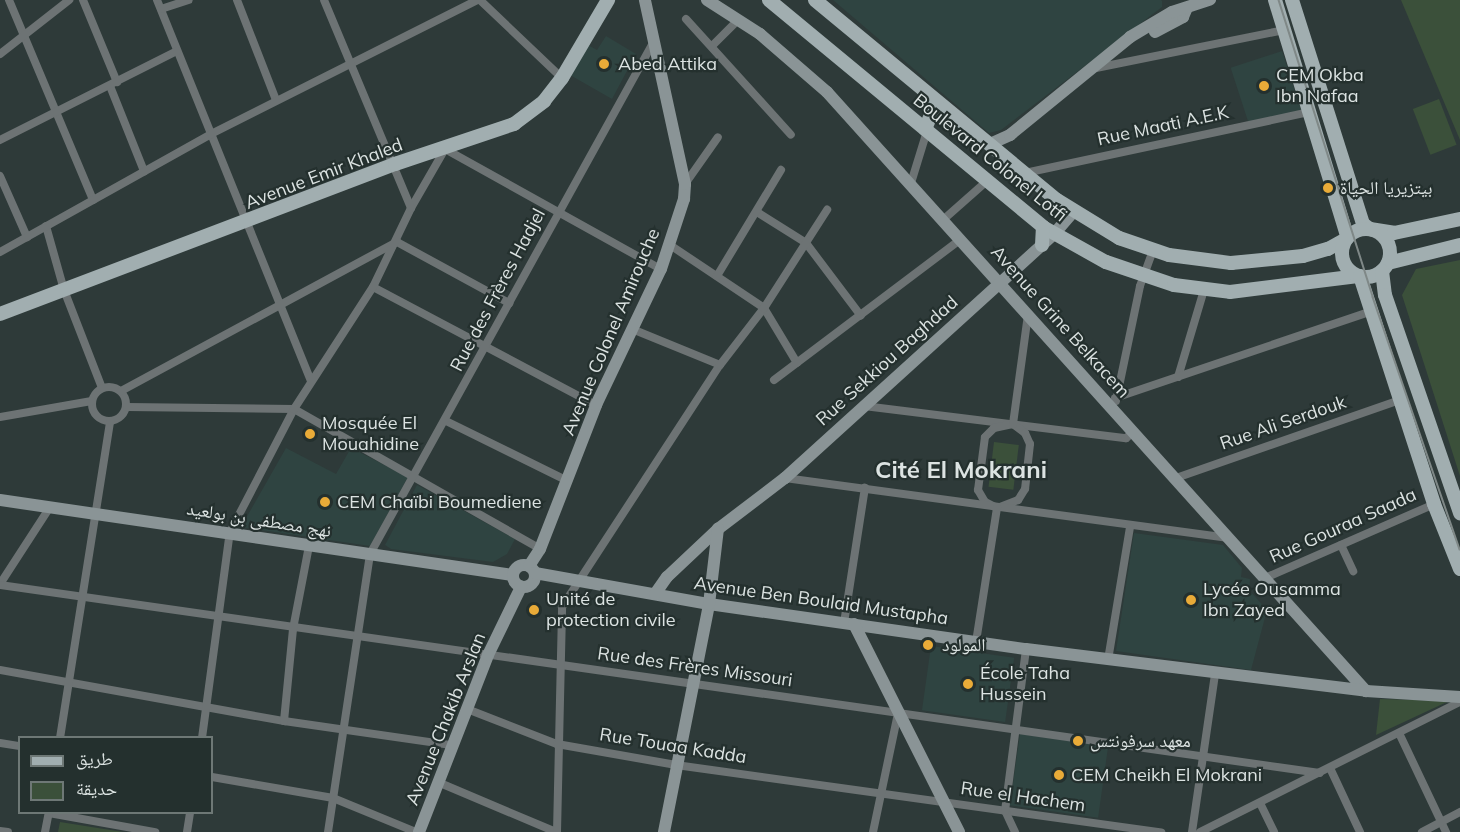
<!DOCTYPE html>
<html>
<head>
<meta charset="utf-8">
<style>
  body { margin:0 }
  #map { position:relative; width:1460px; height:832px; overflow:hidden; background:#2e3a39; font-family:Mulish,"Noto Naskh Arabic",sans-serif }
  div>[style] { position:absolute }
  [style*='--x'] { left:calc(var(--x)*1px); top:calc(var(--y)*1px); width:calc(var(--w)*1px); rotate:calc(var(--a)*1deg) }
  .built>* { inset:0; background:#2f4441; transform-origin:0 0 }
  .green>* { inset:0; background:#3b503a; transform-origin:0 0 }
  .street>* { height:8px; margin:-4px; padding:0 4px; transform-origin:4px; border-radius:4px; background:#6d7374 }
  .street>.ring { margin:-4px; padding:0; box-sizing:content-box; background:none; border:8px solid #6d7374; border-radius:50% }
  .secondary>* { height:12px; margin:-6px; padding:0 6px; transform-origin:6px; border-radius:6px; background:#8a9496 }
  .secondary>.ring { margin:-6px; padding:0; box-sizing:content-box; background:none; border:12px solid #8a9496; border-radius:50% }
  .primary>* { height:14px; margin:-7px; padding:0 7px; transform-origin:7px; border-radius:7px; background:#a1aeb0 }
  .primary>.ring { margin:-7px; padding:0; box-sizing:content-box; background:none; border:14px solid #a1aeb0; border-radius:50% }
  .tram>* { height:1.5px; margin:-0.75px; padding:0 0.75px; transform-origin:0.75px; border-radius:0.75px; background:#7f8887 }
  .dots>* { width:16px; height:16px; translate:-50% -50%; box-sizing:border-box; border:3px solid #24302e; border-radius:50% }
  span { translate:-50% -50%; white-space:nowrap; text-align:center; line-height:1.15; -webkit-text-stroke:4.5px #24302e; paint-order:stroke }
  .poi-label { font-size:18px; color:#dce3e2 }
  .left { translate:0 -50%; text-align:left }
  .street-label { font-size:18px; color:#dce3e2 }
  .district-label { font-size:24px; color:#dce3e2; font-weight:700 }
  .legend { position:absolute; left:18px; top:736px; width:195px; height:78px; box-sizing:border-box; background:#24302e; border:2px solid #6e7876; margin:0; padding:8px 10px; list-style:none; font-size:18px; color:#dce3e2 }
  .legend li { display:flex; align-items:center; gap:12px; height:30px }
  .legend b { width:30px; border:2px solid #6e7876 }
</style>
</head>
<body>
<div id="map">
  <div class="built">
    <i style="clip-path:polygon(833px 0,1161px 0,1162px 1px,1162px 7px,1001px 130px,989px 133px)"></i>
    <i style="clip-path:polygon(606px 36px,636px 54px,612px 99px,570px 75px,588px 45px,597px 50px)"></i>
    <i style="left:1282px;top:51px;width:62px;height:54px;rotate:72deg"></i>
    <i style="clip-path:polygon(286px 448px,336px 474px,351px 448px,408px 477px,370px 546px,241px 527px)"></i>
    <i style="clip-path:polygon(417px 485px,515px 539px,507px 554px,493px 562px,391px 549px,385px 545px)"></i>
    <i style="clip-path:polygon(1134px 533px,1223px 545px,1242px 568px,1241px 577px,1250px 579px,1249px 590px,1267px 610px,1251px 670px,1116px 651px)"></i>
    <i style="left:931px;top:646px;width:84px;height:65px;rotate:8deg"></i>
    <i style="left:1020px;top:734px;width:89px;height:72px;rotate:8deg"></i>
  </div>
  <div class="green">
    <i style="clip-path:polygon(1401px 0,1460px 0,1460px 140px,1441px 95px)"></i>
    <i style="left:1439px;top:99px;width:49px;height:28px;rotate:69deg"></i>
    <i style="clip-path:polygon(1460px 260px,1460px 476px,1402px 295px,1416px 269px)"></i>
    <i style="left:994px;top:442px;width:25px;height:45px;rotate:7deg"></i>
    <i style="clip-path:polygon(1380px 699px,1449px 701px,1376px 735px)"></i>
    <i style="clip-path:polygon(60px 822px,123px 832px,58px 832px)"></i>
  </div>
  <div class="street">
    <i style="--x:9;--y:0;--w:217;--a:67.2"></i>
    <i style="--x:83;--y:0;--w:89;--a:67.5"></i>
    <i style="--x:157;--y:0;--w:411;--a:68"></i>
    <i style="--x:237;--y:0;--w:107;--a:68.7"></i>
    <i style="--x:480;--y:0;--w:113;--a:43.6"></i>
    <i style="--x:161;--y:9;--w:29;--a:-18"></i>
    <i style="--x:686;--y:19;--w:156;--a:47.8"></i>
    <i style="--x:712;--y:46;--w:37;--a:-45"></i>
    <i style="--x:0;--y:54;--w:88;--a:-38"></i>
    <i style="--x:1096;--y:68;--w:193;--a:-11.4"></i>
    <i style="--x:110;--y:86;--w:92;--a:68.2"></i>
    <i style="--x:0;--y:140;--w:198;--a:-26.7"></i>
    <i style="--x:1025;--y:173;--w:290;--a:-12.1"></i>
    <i style="--x:0;--y:176;--w:67;--a:66.1"></i>
    <i style="--x:911;--y:183;--w:54;--a:-72.9"></i>
    <i style="--x:685;--y:184;--w:57;--a:-54.9"></i>
    <i style="--x:411;--y:208;--w:68;--a:-60"></i>
    <i style="--x:445;--y:149;--w:247;--a:29.1"></i>
    <i style="--x:757;--y:212;--w:58;--a:32.3"></i>
    <i style="--x:806;--y:243;--w:91;--a:53"></i>
    <i style="--x:944;--y:219;--w:57;--a:-41.5"></i>
    <i style="--x:46;--y:226;--w:66;--a:74.3"></i>
    <i style="--x:64;--y:290;--w:105;--a:68.8"></i>
    <i style="--x:670;--y:245;--w:113;--a:33.8"></i>
    <i style="--x:764;--y:308;--w:64;--a:59"></i>
    <i style="--x:0;--y:252;--w:242;--a:-29.2"></i>
    <i style="--x:211;--y:134;--w:299;--a:-26.7"></i>
    <i style="--x:717;--y:276;--w:124;--a:-58.9"></i>
    <i style="--x:373;--y:287;--w:252;--a:27.9"></i>
    <i style="--x:632;--y:329;--w:95;--a:22.2"></i>
    <i style="--x:1178;--y:377;--w:91;--a:-73.4"></i>
    <i style="--x:774;--y:380;--w:233;--a:-37"></i>
    <i class="ring" style="left:92px;top:387px;width:26px;height:26px"></i>
    <i style="--x:121;--y:391;--w:314;--a:-28.4"></i>
    <i style="--x:397;--y:242;--w:128;--a:28.6"></i>
    <i style="--x:1115;--y:398;--w:271;--a:-18.7"></i>
    <i style="--x:1116;--y:401;--w:117;--a:-78.2"></i>
    <i style="--x:1140;--y:286;--w:37;--a:-70"></i>
    <i style="--x:864;--y:406;--w:264;--a:7"></i>
    <i style="--x:1126;--y:438;--w:10;--a:-37"></i>
    <i style="--x:127;--y:407;--w:167;--a:0.7"></i>
    <i style="--x:294;--y:409;--w:283;--a:29.6"></i>
    <i style="--x:0;--y:417;--w:93;--a:-9.9"></i>
    <i style="--x:446;--y:421;--w:136;--a:26.2"></i>
    <i style="--x:1013;--y:424;--w:15;--a:37"></i>
    <i style="--x:1025;--y:433;--w:12;--a:66"></i>
    <i style="--x:1030;--y:444;--w:45;--a:96.3"></i>
    <i style="--x:1025;--y:489;--w:13;--a:122"></i>
    <i style="--x:1018;--y:500;--w:22;--a:159"></i>
    <i style="--x:997;--y:508;--w:13;--a:-153"></i>
    <i style="--x:985;--y:502;--w:14;--a:-120"></i>
    <i style="--x:978;--y:490;--w:53;--a:-82.5"></i>
    <i style="--x:985;--y:437;--w:13;--a:-45"></i>
    <i style="--x:994;--y:428;--w:19;--a:-12"></i>
    <i style="--x:1013;--y:424;--w:110;--a:-82.2"></i>
    <i style="--x:785;--y:478;--w:446;--a:7.7"></i>
    <i style="--x:1176;--y:478;--w:237;--a:-19.2"></i>
    <i style="--x:1341;--y:545;--w:29;--a:65"></i>
    <i style="--x:1265;--y:578;--w:184;--a:-23.6"></i>
    <i style="--x:0;--y:584;--w:92;--a:-57"></i>
    <i style="--x:0;--y:585;--w:1333;--a:8.11"></i>
    <i style="--x:844;--y:623;--w:137;--a:-81.2"></i>
    <i style="--x:976;--y:642;--w:136;--a:-81.1"></i>
    <i style="--x:1108;--y:660;--w:135;--a:-80.6"></i>
    <i style="--x:0;--y:670;--w:289;--a:10.2"></i>
    <i style="--x:284;--y:721;--w:169;--a:8.2"></i>
    <i style="--x:467;--y:709;--w:97;--a:21.3"></i>
    <i style="--x:557;--y:744;--w:121;--a:10"></i>
    <i style="--x:676;--y:765;--w:490;--a:7.9"></i>
    <i style="--x:284;--y:721;--w:92;--a:-84.4"></i>
    <i style="--x:293;--y:629;--w:85;--a:-79.1"></i>
    <i style="--x:1399;--y:733;--w:110;--a:64.6"></i>
    <i style="--x:60;--y:738;--w:321;--a:-81"></i>
    <i style="--x:202;--y:738;--w:208;--a:-82.3"></i>
    <i style="--x:230;--y:532;--w:139;--a:-62.5"></i>
    <i style="--x:294;--y:409;--w:145;--a:-57.1"></i>
    <i style="--x:373;--y:287;--w:88;--a:-64.3"></i>
    <i style="--x:411;--y:208;--w:225;--a:-112.7"></i>
    <i style="--x:0;--y:743;--w:20;--a:9"></i>
    <i style="--x:1330;--y:768;--w:71;--a:64.9"></i>
    <i style="--x:212;--y:777;--w:123;--a:9.8"></i>
    <i style="--x:333;--y:798;--w:90;--a:22.3"></i>
    <i style="--x:440;--y:783;--w:126;--a:22.9"></i>
    <i style="--x:1260;--y:803;--w:32;--a:64"></i>
    <i style="--x:49;--y:813;--w:108;--a:10.2"></i>
    <i style="--x:0;--y:831;--w:8;--a:7"></i>
    <i style="--x:45;--y:832;--w:20;--a:-79"></i>
    <i style="--x:187;--y:832;--w:20;--a:-81"></i>
    <i style="--x:328;--y:832;--w:281;--a:-81.4"></i>
    <i style="--x:370;--y:554;--w:586;--a:-61.03"></i>
    <i style="--x:557;--y:832;--w:225;--a:-88.7"></i>
    <i style="--x:562;--y:607;--w:289;--a:-56.9"></i>
    <i style="--x:720;--y:365;--w:72;--a:-52.3"></i>
    <i style="--x:764;--y:308;--w:117;--a:-57.3"></i>
    <i style="--x:873;--y:832;--w:122;--a:-78.1"></i>
    <i style="--x:1015;--y:832;--w:23;--a:-115"></i>
    <i style="--x:1005;--y:811;--w:163;--a:-82.6"></i>
    <i style="--x:1192;--y:832;--w:160;--a:-81.7"></i>
    <i style="--x:1200;--y:832;--w:291;--a:-26.6"></i>
    <i style="--x:1422;--y:832;--w:43;--a:-27.8"></i>
  </div>
  <div class="secondary">
    <i style="--x:707;--y:0;--w:63;--a:32.7"></i>
    <i style="--x:760;--y:34;--w:89;--a:40.9"></i>
    <i style="--x:827;--y:92;--w:806;--a:48.02"></i>
    <i style="--x:1155;--y:32;--w:32;--a:-28"></i>
    <i style="--x:1183;--y:17;--w:8;--a:-67"></i>
    <i style="--x:990;--y:144;--w:22;--a:-24"></i>
    <i style="--x:1010;--y:135;--w:155;--a:-39.2"></i>
    <i style="--x:1130;--y:37;--w:49;--a:-30.8"></i>
    <i style="--x:1172;--y:12;--w:40;--a:-18"></i>
    <i style="--x:0;--y:500;--w:518;--a:8.32"></i>
    <i class="ring" style="left:513px;top:565px;width:10px;height:10px"></i>
    <i style="--x:529;--y:566;--w:20;--a:-57"></i>
    <i style="--x:540;--y:549;--w:155;--a:-68.7"></i>
    <i style="--x:596;--y:405;--w:151;--a:-64.5"></i>
    <i style="--x:661;--y:269;--w:74;--a:-71.8"></i>
    <i style="--x:684;--y:199;--w:15;--a:-86"></i>
    <i style="--x:685;--y:184;--w:188;--a:-102.3"></i>
    <i style="--x:535;--y:573;--w:177;--a:10.1"></i>
    <i style="--x:709;--y:604;--w:320;--a:8.1"></i>
    <i style="--x:1026;--y:649;--w:343;--a:7"></i>
    <i style="--x:1366;--y:691;--w:94;--a:3.7"></i>
    <i style="--x:655;--y:594;--w:21;--a:-55"></i>
    <i style="--x:667;--y:577;--w:70;--a:-43.3"></i>
    <i style="--x:718;--y:529;--w:84;--a:-37.3"></i>
    <i style="--x:785;--y:478;--w:363;--a:-42.2"></i>
    <i style="--x:1054;--y:234;--w:29;--a:-49"></i>
    <i style="--x:854;--y:624;--w:233;--a:63.2"></i>
    <i style="--x:419;--y:832;--w:190;--a:-68.7"></i>
    <i style="--x:488;--y:655;--w:76;--a:-64.1"></i>
    <i style="--x:664;--y:832;--w:232;--a:-78.8"></i>
    <i style="--x:709;--y:604;--w:76;--a:-83.2"></i>
  </div>
  <div class="primary">
    <i style="--x:769;--y:0;--w:356;--a:39.6"></i>
    <i style="--x:1043;--y:227;--w:72;--a:29.1"></i>
    <i style="--x:1106;--y:262;--w:72;--a:18.7"></i>
    <i style="--x:1174;--y:285;--w:56;--a:7.1"></i>
    <i style="--x:1230;--y:292;--w:129;--a:-7.1"></i>
    <i style="--x:815;--y:0;--w:314;--a:39.6"></i>
    <i style="--x:1057;--y:200;--w:73;--a:31.5"></i>
    <i style="--x:1119;--y:238;--w:53;--a:18.8"></i>
    <i style="--x:1169;--y:255;--w:63;--a:7.4"></i>
    <i style="--x:1231;--y:263;--w:72;--a:-5.6"></i>
    <i style="--x:1303;--y:256;--w:26;--a:-16"></i>
    <i style="--x:1328;--y:249;--w:21;--a:-29"></i>
    <i style="--x:1275;--y:0;--w:247;--a:73"></i>
    <i style="--x:1292;--y:0;--w:235;--a:72.4"></i>
    <i style="--x:1363;--y:224;--w:9;--a:36"></i>
    <i style="--x:1370;--y:229;--w:24;--a:9"></i>
    <i style="--x:1394;--y:233;--w:67;--a:-12"></i>
    <i style="--x:925;--y:129;--w:15;--a:-67"></i>
    <i style="--x:931;--y:115;--w:16;--a:-22"></i>
    <i class="ring" style="left:1342px;top:229px;width:34px;height:34px"></i>
    <i style="--x:1042;--y:245;--w:18;--a:-87"></i>
    <i style="--x:1388;--y:263;--w:74;--a:-14"></i>
    <i style="--x:1382;--y:271;--w:24;--a:83"></i>
    <i style="--x:1385;--y:295;--w:231;--a:71"></i>
    <i style="--x:1360;--y:276;--w:240;--a:72"></i>
    <i style="--x:1434;--y:504;--w:70;--a:68.2"></i>
    <i style="--x:0;--y:314;--w:423;--a:-20.8"></i>
    <i style="--x:395;--y:164;--w:126;--a:-18.6"></i>
    <i style="--x:514;--y:124;--w:38;--a:-37"></i>
    <i style="--x:544;--y:101;--w:29;--a:-52"></i>
    <i style="--x:562;--y:78;--w:91;--a:-59.5"></i>
  </div>
  <div class="tram">
    <i style="--x:1279;--y:0;--w:312;--a:72.4"></i>
    <i style="--x:1373;--y:297;--w:267;--a:71"></i>
  </div>
  <div class="dots">
    <i style="left:604px;top:64px;background:#e9ab38"></i>
    <i style="left:1264px;top:86px;background:#e9ab38"></i>
    <i style="left:1328px;top:188px;background:#e9ab38"></i>
    <i style="left:310px;top:434px;background:#e9ab38"></i>
    <i style="left:325px;top:502px;background:#e9ab38"></i>
    <i style="left:1191px;top:600px;background:#e9ab38"></i>
    <i style="left:534px;top:610px;background:#e9ab38"></i>
    <i style="left:928px;top:645px;background:#e9ab38"></i>
    <i style="left:968px;top:684px;background:#e9ab38"></i>
    <i style="left:1078px;top:741px;background:#e9ab38"></i>
    <i style="left:1059px;top:775px;background:#e9ab38"></i>
  </div>
  <div class="poi-label">
    <span class="left" style="left:618px;top:64px">Abed Attika</span>
    <span class="left" style="left:1276px;top:86px">CEM Okba<br>Ibn Nafaa</span>
    <span class="left" style="left:1340px;top:188px">بيتزيريا الحياة</span>
    <span class="left" style="left:322px;top:434px">Mosquée El<br>Mouahidine</span>
    <span class="left" style="left:337px;top:502px">CEM Chaïbi Boumediene</span>
    <span class="left" style="left:1203px;top:600px">Lycée Ousamma<br>Ibn Zayed</span>
    <span class="left" style="left:546px;top:610px">Unité de<br>protection civile</span>
    <span class="left" style="left:942px;top:645px">المولود</span>
    <span class="left" style="left:980px;top:684px">École Taha<br>Hussein</span>
    <span class="left" style="left:1090px;top:741px">معهد سرفونتس</span>
    <span class="left" style="left:1071px;top:775px">CEM Cheikh El Mokrani</span>
  </div>
  <div class="street-label">
    <span style="left:1163px;top:126px;rotate:-12deg">Rue Maati A.E.K</span>
    <span style="left:990px;top:158px;rotate:39deg">Boulevard Colonel Lotfi</span>
    <span style="left:324px;top:174px;rotate:-21deg">Avenue Emir Khaled</span>
    <span style="left:498px;top:290px;rotate:-62deg">Rue des Frères Hadjel</span>
    <span style="left:1060px;top:322px;rotate:48deg">Avenue Grine Belkacem</span>
    <span style="left:611px;top:332px;rotate:-67deg">Avenue Colonel Amirouche</span>
    <span style="left:887px;top:361px;rotate:-42deg">Rue Sekkiou Baghdad</span>
    <span style="left:1283px;top:423px;rotate:-19deg">Rue Ali Serdouk</span>
    <span style="left:259px;top:520px;rotate:9deg">نهج مصطفى بن بولعيد</span>
    <span style="left:1343px;top:526px;rotate:-24deg">Rue Gouraa Saada</span>
    <span style="left:821px;top:601px;rotate:8deg">Avenue Ben Boulaid Mustapha</span>
    <span style="left:695px;top:667px;rotate:8deg">Rue des Frères Missouri</span>
    <span style="left:446px;top:719px;rotate:-68deg">Avenue Chakib Arslan</span>
    <span style="left:673px;top:746px;rotate:9deg">Rue Touaa Kadda</span>
    <span style="left:1023px;top:797px;rotate:8deg">Rue el Hachem</span>
  </div>
  <div class="district-label">
    <span style="left:961px;top:470px">Cité El Mokrani</span>
  </div>
  <ul class="legend">
  <li><b style="height:8px;background:#a1aeb0"></b>طريق</li>
  <li><b style="height:16px;background:#3b503a"></b>حديقة</li>
  </ul>
</div>
</body>
</html>
